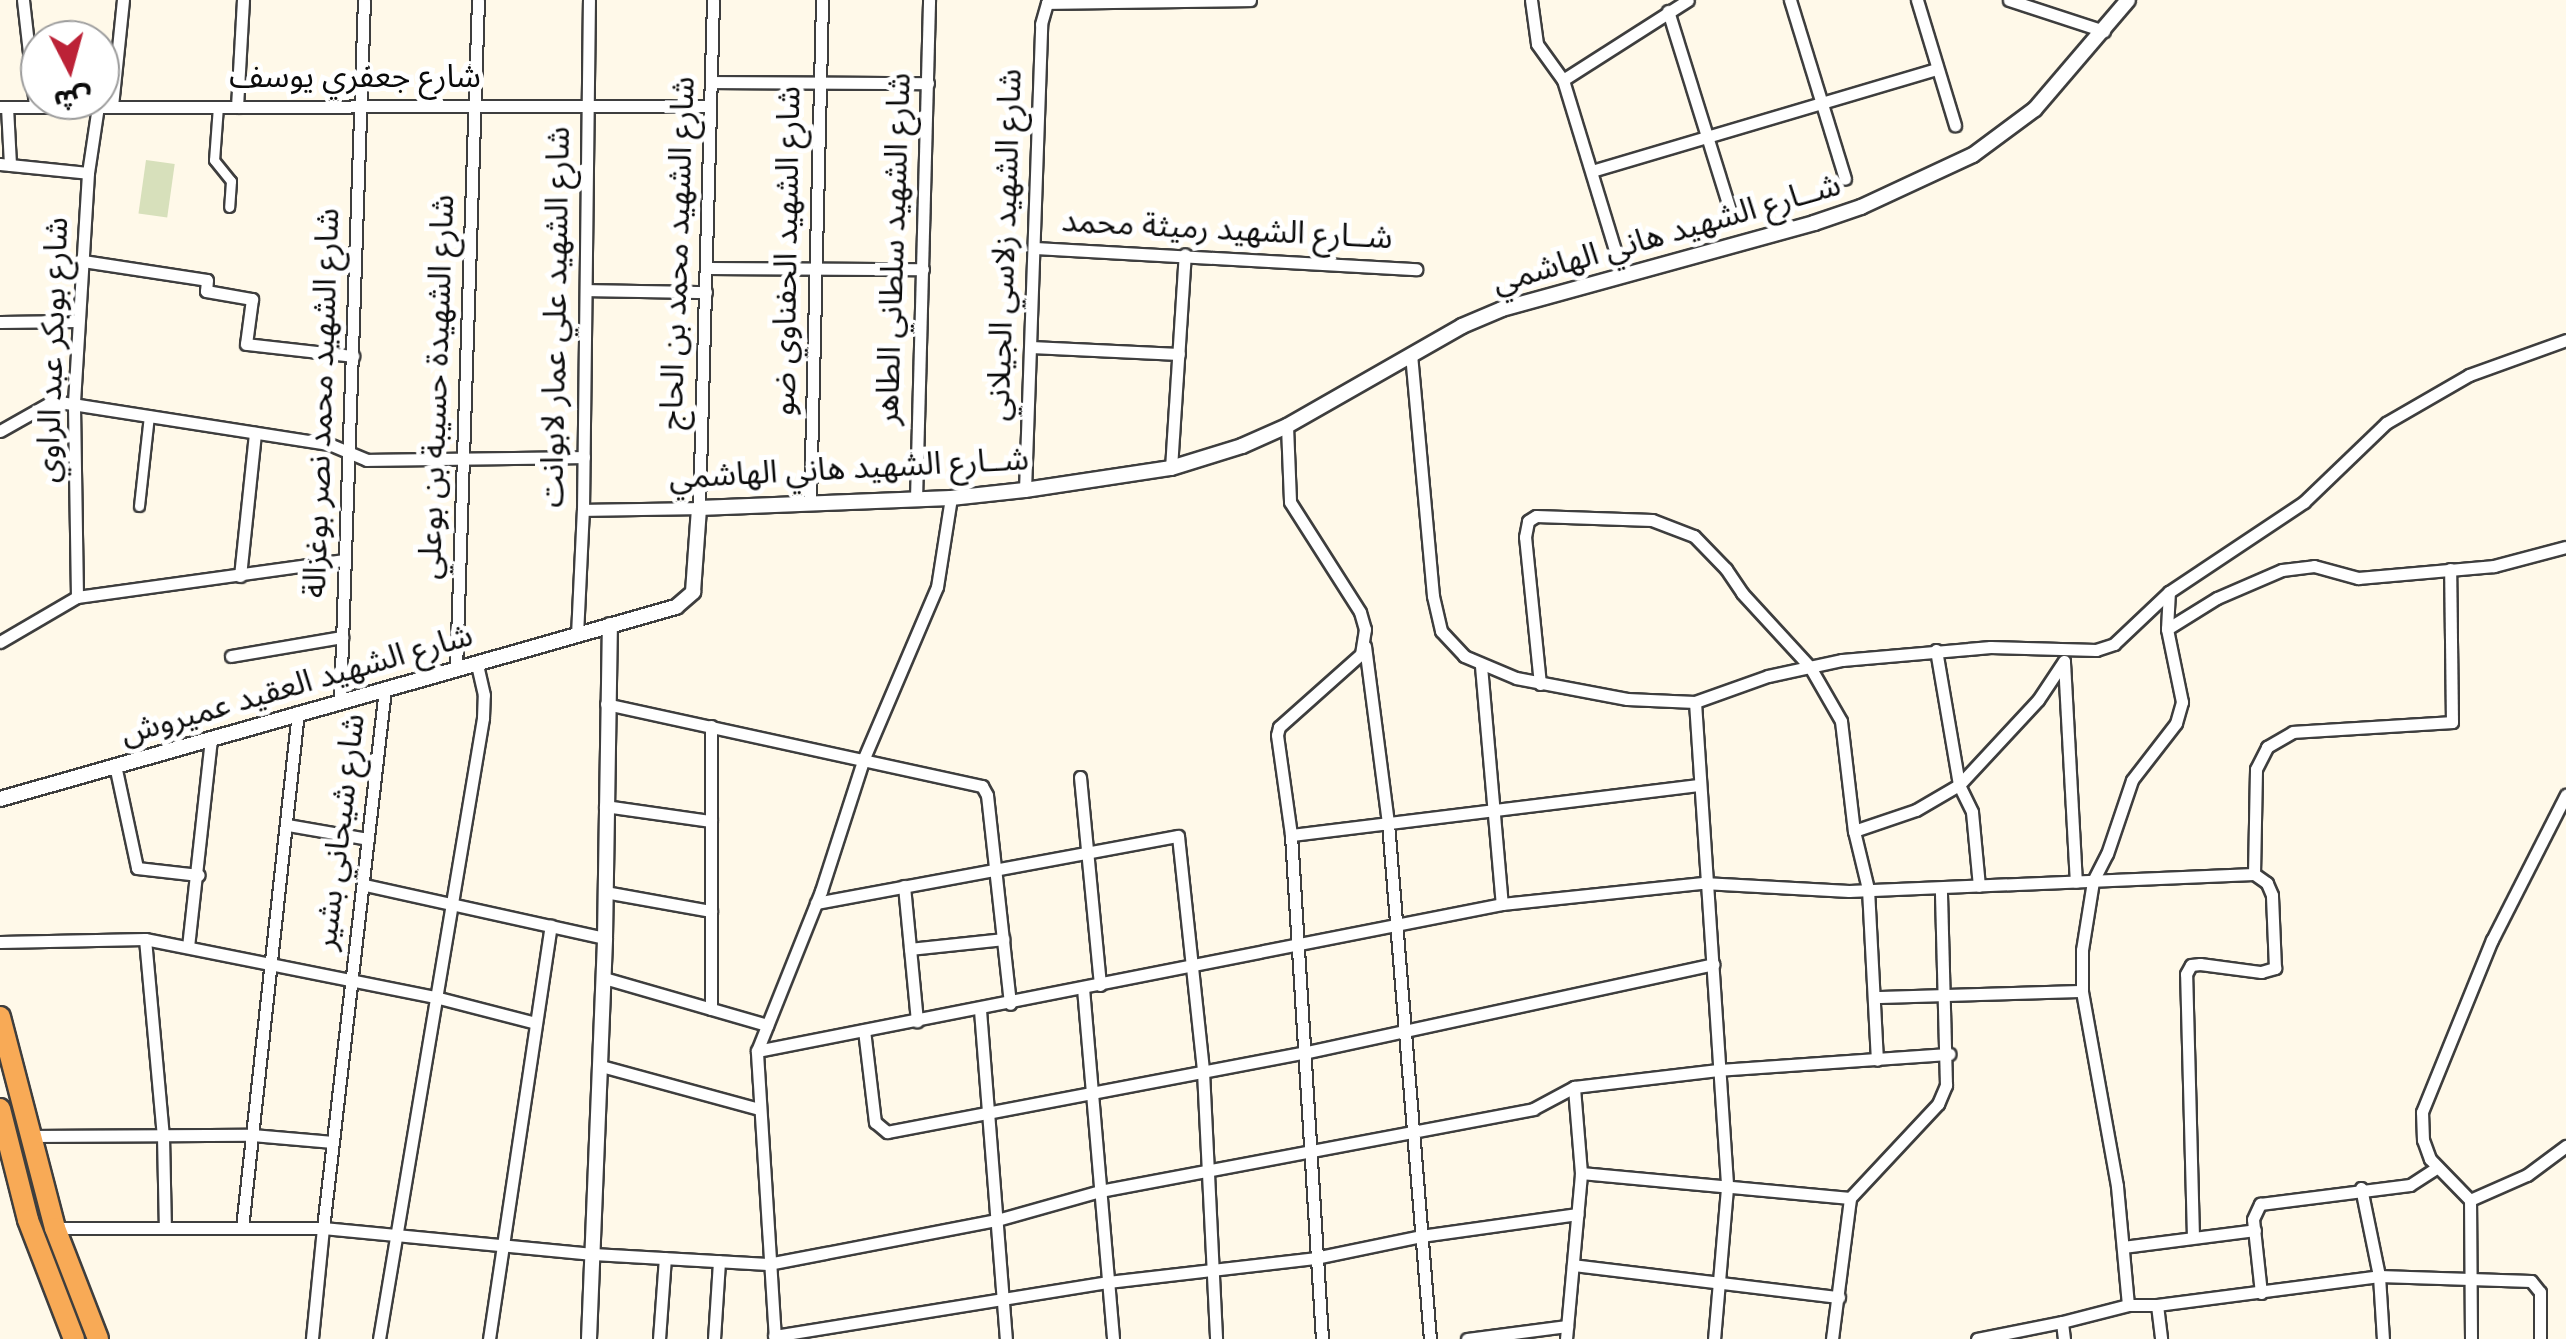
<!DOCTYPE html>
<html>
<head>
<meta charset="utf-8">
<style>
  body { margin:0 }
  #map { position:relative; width:2566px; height:1339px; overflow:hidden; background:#fff9e9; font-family:Spectral,"Noto Sans Arabic",serif }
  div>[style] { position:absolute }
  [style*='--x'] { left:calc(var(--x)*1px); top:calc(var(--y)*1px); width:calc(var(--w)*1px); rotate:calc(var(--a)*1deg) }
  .cemetery>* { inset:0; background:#d7e0bb; transform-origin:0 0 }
  .roads { filter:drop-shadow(2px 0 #3e3e3e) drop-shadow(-2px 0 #3e3e3e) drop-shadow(0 2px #3e3e3e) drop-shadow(0 -2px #3e3e3e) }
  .pedestrian>* { height:9px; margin:-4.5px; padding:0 4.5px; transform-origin:4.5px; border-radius:4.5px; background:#fff }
  .minor>* { height:11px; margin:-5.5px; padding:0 5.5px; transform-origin:5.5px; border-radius:5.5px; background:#fff }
  .tertiary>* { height:14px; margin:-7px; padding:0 7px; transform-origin:7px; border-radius:7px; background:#fff }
  .trunk>* { height:20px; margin:-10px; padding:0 10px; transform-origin:10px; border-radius:10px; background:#f8aa56 }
  span { translate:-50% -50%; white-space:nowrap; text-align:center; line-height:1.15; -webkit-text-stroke:10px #fff; paint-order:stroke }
  .street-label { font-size:32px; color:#0b0b0b }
  .north { position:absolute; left:20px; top:20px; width:100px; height:100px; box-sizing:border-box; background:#fff; border:2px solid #9d9d9d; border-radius:50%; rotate:174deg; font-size:28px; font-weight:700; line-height:40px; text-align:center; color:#0b0b0b }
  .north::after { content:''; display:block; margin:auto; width:35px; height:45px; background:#bc2237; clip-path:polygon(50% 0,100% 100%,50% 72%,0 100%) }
</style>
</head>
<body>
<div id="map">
  <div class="cemetery">
    <i style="left:146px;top:160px;width:29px;height:54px;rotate:8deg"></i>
  </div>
  <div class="roads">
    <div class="pedestrian">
      <i style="--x:218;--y:106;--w:54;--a:94.2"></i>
      <i style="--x:214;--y:160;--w:27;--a:51"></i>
      <i style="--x:231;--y:181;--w:26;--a:94"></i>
      <i style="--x:139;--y:506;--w:91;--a:-83.7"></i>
    </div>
    <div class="minor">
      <i style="--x:23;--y:0;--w:107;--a:83.5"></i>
      <i style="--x:1531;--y:0;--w:44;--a:82.2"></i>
      <i style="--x:1537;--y:44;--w:44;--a:54.2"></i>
      <i style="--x:1563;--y:80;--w:202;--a:73"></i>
      <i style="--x:1790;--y:0;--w:187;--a:72.9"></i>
      <i style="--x:1917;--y:0;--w:131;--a:73.1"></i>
      <i style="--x:2009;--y:0;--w:100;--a:18.1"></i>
      <i style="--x:1047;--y:3;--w:203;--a:-0.8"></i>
      <i style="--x:1668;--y:11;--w:215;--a:72.7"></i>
      <i style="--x:1563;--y:80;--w:148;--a:-32.6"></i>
      <i style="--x:711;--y:82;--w:217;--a:0.3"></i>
      <i style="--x:112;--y:106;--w:107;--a:-84.1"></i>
      <i style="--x:0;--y:107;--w:710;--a:-0.08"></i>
      <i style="--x:7;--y:107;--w:58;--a:87"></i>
      <i style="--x:237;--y:107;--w:107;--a:-86.8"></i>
      <i style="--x:0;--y:164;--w:88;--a:5.8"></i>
      <i style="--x:1592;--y:171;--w:359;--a:-16.5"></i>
      <i style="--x:1035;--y:248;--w:382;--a:3.2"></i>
      <i style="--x:83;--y:261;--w:125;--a:8.7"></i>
      <i style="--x:207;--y:280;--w:11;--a:95"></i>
      <i style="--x:206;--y:291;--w:47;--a:9.9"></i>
      <i style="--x:252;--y:299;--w:45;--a:97.6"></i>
      <i style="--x:246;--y:344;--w:108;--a:6.4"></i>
      <i style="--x:707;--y:268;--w:216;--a:0.3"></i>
      <i style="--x:587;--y:290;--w:119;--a:1"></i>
      <i style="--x:0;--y:322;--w:78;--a:-0.7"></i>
      <i style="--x:1031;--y:347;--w:148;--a:2.7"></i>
      <i style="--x:1411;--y:354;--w:243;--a:84.8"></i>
      <i style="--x:1433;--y:596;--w:36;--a:77"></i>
      <i style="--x:1441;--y:631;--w:34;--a:47"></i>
      <i style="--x:1464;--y:656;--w:56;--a:22.9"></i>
      <i style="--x:1516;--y:678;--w:113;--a:10.7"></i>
      <i style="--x:1627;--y:699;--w:68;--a:2.5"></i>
      <i style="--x:1695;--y:702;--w:77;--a:-19.6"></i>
      <i style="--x:1768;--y:676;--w:76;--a:-12.2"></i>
      <i style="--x:1842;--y:660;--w:149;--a:-5"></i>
      <i style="--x:1990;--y:647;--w:106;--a:1.6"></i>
      <i style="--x:2096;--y:650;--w:19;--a:-18"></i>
      <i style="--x:2114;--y:644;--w:76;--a:-43.4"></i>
      <i style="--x:1287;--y:426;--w:76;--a:87.7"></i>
      <i style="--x:1290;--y:502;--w:130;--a:57.5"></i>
      <i style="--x:1360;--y:612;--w:18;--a:74"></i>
      <i style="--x:1365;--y:629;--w:25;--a:99"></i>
      <i style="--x:1361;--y:654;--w:110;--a:138.3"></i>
      <i style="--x:1279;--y:727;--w:8;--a:104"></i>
      <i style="--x:1277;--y:735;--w:101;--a:82"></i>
      <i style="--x:1291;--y:835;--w:505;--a:86.48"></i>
      <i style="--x:0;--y:431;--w:61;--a:-29.5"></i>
      <i style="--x:53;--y:401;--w:279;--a:8.9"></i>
      <i style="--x:329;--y:444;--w:41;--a:22.8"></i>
      <i style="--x:367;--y:460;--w:217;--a:-0.8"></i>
      <i style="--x:1171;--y:468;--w:214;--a:-86.3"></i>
      <i style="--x:1025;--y:490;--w:466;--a:-88"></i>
      <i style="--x:1041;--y:24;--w:22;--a:-74"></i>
      <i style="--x:916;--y:499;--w:499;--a:-88.5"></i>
      <i style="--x:810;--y:503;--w:503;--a:-88.63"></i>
      <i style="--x:583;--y:510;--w:116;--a:-1"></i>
      <i style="--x:699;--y:508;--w:508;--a:-88.42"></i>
      <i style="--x:240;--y:576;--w:144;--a:-84"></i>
      <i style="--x:77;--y:597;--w:195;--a:-90.9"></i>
      <i style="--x:74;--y:402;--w:229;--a:-86.5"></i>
      <i style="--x:88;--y:173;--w:68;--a:-81.5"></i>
      <i style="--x:2167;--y:629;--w:59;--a:-31.8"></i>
      <i style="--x:2217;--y:598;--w:71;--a:-23.3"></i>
      <i style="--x:2282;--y:570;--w:32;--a:-7"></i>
      <i style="--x:2314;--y:566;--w:46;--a:15.3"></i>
      <i style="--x:2358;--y:578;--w:137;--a:-5"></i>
      <i style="--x:2494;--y:566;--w:74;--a:-14.8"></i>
      <i style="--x:577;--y:635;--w:125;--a:-87.3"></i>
      <i style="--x:583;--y:510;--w:510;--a:-89.33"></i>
      <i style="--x:0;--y:642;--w:89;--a:-30.3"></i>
      <i style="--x:77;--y:597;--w:270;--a:-7.9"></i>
      <i style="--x:1365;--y:646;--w:178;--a:82.6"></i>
      <i style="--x:1388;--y:823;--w:518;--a:85.35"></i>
      <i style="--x:1936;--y:650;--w:137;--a:80.3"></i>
      <i style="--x:1959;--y:785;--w:30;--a:64"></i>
      <i style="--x:1972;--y:812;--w:74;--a:84.6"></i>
      <i style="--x:231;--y:656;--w:113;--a:-9.7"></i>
      <i style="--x:2064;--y:662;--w:220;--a:86.9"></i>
      <i style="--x:1481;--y:666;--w:239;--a:85"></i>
      <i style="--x:456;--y:670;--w:670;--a:-88.12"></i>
      <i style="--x:1540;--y:684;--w:148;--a:-95.8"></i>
      <i style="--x:1525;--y:537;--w:16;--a:-79"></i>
      <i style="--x:1528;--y:521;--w:9;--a:-32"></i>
      <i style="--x:1536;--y:516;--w:116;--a:2"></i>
      <i style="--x:1652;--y:520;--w:45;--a:20.9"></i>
      <i style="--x:1694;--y:536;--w:46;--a:45.9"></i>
      <i style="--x:1726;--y:569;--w:29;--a:56"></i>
      <i style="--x:1742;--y:593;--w:100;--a:47.4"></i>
      <i style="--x:1810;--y:667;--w:62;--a:60.1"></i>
      <i style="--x:1841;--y:721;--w:111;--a:83.3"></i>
      <i style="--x:1854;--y:831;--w:60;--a:76.4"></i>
      <i style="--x:1868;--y:889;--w:171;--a:87"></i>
      <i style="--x:385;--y:689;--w:543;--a:96.56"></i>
      <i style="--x:323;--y:1228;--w:271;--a:5.5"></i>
      <i style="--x:593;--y:1254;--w:175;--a:3.3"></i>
      <i style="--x:768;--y:1264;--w:233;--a:-10.9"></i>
      <i style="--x:997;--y:1220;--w:107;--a:-15.7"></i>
      <i style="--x:1100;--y:1191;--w:441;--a:-10.7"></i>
      <i style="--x:1533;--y:1109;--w:47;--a:-28.2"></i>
      <i style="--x:1574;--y:1087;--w:145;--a:-6.7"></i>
      <i style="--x:1718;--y:1070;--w:232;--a:-4"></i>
      <i style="--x:340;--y:701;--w:701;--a:-88.04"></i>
      <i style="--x:1695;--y:702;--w:487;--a:86.2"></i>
      <i style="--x:1727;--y:1188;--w:152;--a:94.9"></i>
      <i style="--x:606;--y:704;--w:385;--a:12.3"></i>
      <i style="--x:982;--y:786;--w:10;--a:61"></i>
      <i style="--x:987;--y:795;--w:210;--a:83.7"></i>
      <i style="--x:711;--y:726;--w:283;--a:90"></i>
      <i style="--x:115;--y:765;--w:105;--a:77.9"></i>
      <i style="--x:137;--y:868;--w:62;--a:6.4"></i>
      <i style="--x:1080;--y:777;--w:209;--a:84.5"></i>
      <i style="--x:605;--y:806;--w:107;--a:8.1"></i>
      <i style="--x:288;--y:825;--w:81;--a:9.9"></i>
      <i style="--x:1854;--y:831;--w:65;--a:-18.7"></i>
      <i style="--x:1916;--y:810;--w:50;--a:-30.2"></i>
      <i style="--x:1959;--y:785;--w:116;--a:-47.1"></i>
      <i style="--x:2038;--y:700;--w:47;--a:-56.3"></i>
      <i style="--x:1291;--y:835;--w:411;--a:-7"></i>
      <i style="--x:365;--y:885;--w:246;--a:12.5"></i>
      <i style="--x:904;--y:886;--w:136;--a:84.5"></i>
      <i style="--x:605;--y:892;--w:108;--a:10.2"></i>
      <i style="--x:816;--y:903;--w:368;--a:-10.5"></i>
      <i style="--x:1178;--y:836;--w:236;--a:83.9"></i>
      <i style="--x:1203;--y:1071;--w:268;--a:87.2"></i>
      <i style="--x:145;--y:939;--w:198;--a:84.8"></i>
      <i style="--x:163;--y:1136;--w:92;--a:88.8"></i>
      <i style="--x:0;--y:942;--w:145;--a:-1.2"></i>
      <i style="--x:145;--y:939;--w:300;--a:11.3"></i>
      <i style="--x:439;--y:998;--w:100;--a:14.5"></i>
      <i style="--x:188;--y:947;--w:211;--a:-83.7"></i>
      <i style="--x:910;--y:949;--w:94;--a:-6.1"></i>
      <i style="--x:604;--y:978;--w:170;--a:16.1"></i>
      <i style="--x:1083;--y:988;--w:352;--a:85.1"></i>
      <i style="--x:1877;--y:997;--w:205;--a:-1.7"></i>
      <i style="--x:980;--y:1010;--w:330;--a:85.5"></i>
      <i style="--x:864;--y:1030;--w:93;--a:83.2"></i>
      <i style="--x:875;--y:1122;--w:16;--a:40"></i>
      <i style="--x:887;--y:1132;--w:423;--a:-10.8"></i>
      <i style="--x:1303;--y:1053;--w:420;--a:-12.2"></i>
      <i style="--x:757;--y:1051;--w:759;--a:-11.16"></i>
      <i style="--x:1502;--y:904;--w:202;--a:-6"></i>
      <i style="--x:1703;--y:883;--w:146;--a:3.1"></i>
      <i style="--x:1849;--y:891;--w:405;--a:-2.4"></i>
      <i style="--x:2254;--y:874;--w:105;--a:-88.9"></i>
      <i style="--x:2256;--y:769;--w:25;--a:-63"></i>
      <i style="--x:2267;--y:747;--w:30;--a:-30"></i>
      <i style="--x:2293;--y:732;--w:159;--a:-3.6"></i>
      <i style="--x:2452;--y:722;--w:153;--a:-90.7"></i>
      <i style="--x:601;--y:1066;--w:164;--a:15.2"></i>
      <i style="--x:31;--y:1136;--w:221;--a:-0.3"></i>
      <i style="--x:252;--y:1135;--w:81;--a:4.9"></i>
      <i style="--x:1581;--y:1173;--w:270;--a:5.3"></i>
      <i style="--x:2361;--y:1188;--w:90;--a:78.4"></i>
      <i style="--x:2379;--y:1276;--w:63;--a:86.4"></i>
      <i style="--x:2470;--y:1200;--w:62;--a:-23.7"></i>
      <i style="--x:2527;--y:1175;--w:49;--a:-36.6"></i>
      <i style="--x:55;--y:1228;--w:268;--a:0"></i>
      <i style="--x:323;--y:1228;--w:112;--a:95.7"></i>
      <i style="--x:242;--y:1228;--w:519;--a:-83.81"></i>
      <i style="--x:2193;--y:1237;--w:263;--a:-91.5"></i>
      <i style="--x:2186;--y:974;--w:10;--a:-61"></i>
      <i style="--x:2191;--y:965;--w:9;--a:-6"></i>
      <i style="--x:2200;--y:964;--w:62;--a:7.5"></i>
      <i style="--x:2261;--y:972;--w:15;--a:-16"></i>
      <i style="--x:2275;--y:968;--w:73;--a:-92.4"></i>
      <i style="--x:2272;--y:895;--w:13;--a:-113"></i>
      <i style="--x:2267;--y:883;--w:16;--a:-145"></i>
      <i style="--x:2123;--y:1247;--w:133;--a:-7.3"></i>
      <i style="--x:1573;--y:1265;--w:268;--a:6.9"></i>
      <i style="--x:2261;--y:1293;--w:74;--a:-96.2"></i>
      <i style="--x:2253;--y:1219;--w:17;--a:-65"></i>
      <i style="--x:2260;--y:1204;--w:151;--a:-7.2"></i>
      <i style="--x:2410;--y:1185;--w:31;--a:-33"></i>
      <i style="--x:2128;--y:1305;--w:120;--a:-95.3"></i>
      <i style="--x:2117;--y:1186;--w:198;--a:-100.2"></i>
      <i style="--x:2082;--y:991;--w:41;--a:-90"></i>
      <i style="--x:2082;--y:950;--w:70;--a:-80.9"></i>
      <i style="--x:2093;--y:881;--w:30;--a:-63"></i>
      <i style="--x:2107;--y:854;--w:78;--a:-71.3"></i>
      <i style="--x:2132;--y:780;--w:72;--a:-52.3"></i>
      <i style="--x:2176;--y:723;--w:22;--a:-74"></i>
      <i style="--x:2182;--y:702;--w:75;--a:-101.6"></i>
      <i style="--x:2167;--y:629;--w:37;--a:-87"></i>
      <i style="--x:2169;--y:592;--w:162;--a:-33.7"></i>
      <i style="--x:2304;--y:502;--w:114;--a:-43.9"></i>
      <i style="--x:2386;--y:423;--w:96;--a:-30"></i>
      <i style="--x:2469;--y:375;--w:103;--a:-19.8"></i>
      <i style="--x:2157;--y:1305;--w:34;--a:83"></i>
      <i style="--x:774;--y:1336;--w:338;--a:-9.2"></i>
      <i style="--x:1108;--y:1282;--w:208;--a:-6.6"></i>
      <i style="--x:1315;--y:1258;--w:108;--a:-11.7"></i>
      <i style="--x:1421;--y:1236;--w:158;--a:-8"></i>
      <i style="--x:379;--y:1339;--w:630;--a:-80.49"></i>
      <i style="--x:483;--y:718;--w:23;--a:-88"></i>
      <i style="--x:484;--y:695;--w:32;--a:-103"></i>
      <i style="--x:489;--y:1339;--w:418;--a:-81.5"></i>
      <i style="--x:659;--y:1339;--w:81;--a:-85.8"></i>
      <i style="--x:714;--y:1339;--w:78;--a:-86.3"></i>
      <i style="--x:775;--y:1339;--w:289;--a:-93.6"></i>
      <i style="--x:757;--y:1051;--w:172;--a:-68.2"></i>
      <i style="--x:821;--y:891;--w:140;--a:-72.1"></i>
      <i style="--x:864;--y:758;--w:186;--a:-66.9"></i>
      <i style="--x:937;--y:587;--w:90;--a:-81.1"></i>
      <i style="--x:1467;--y:1339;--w:101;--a:-7.4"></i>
      <i style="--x:1566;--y:1339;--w:167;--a:-84.8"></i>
      <i style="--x:1581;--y:1173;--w:86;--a:-94.7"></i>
      <i style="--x:1832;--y:1339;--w:142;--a:-82.7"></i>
      <i style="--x:1850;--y:1198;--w:129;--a:-46.9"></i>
      <i style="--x:1938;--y:1104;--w:21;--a:-67"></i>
      <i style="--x:1946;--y:1085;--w:196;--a:-91.5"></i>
      <i style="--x:1977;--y:1339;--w:87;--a:-11.3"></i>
      <i style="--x:2064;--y:1339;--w:17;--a:-97"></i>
      <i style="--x:2062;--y:1322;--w:68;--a:-14.4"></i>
      <i style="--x:2128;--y:1305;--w:29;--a:0"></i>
      <i style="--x:2157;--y:1305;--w:224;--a:-7.4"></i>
      <i style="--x:2379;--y:1276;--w:152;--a:1.9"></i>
      <i style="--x:2531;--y:1281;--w:14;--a:51"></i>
      <i style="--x:2540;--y:1292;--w:47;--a:90"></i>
      <i style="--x:2471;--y:1339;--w:139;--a:-90.4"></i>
      <i style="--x:2470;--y:1200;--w:57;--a:-134.3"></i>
      <i style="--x:2430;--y:1159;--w:20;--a:-110"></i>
      <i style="--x:2423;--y:1140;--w:28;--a:-92"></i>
      <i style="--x:2422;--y:1112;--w:186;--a:-67.9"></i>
      <i style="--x:2492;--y:940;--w:163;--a:-63"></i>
    </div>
    <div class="tertiary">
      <i style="--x:0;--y:799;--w:703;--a:-15.86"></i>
      <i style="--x:676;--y:607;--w:23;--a:-41"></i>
      <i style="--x:693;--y:592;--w:84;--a:-85.9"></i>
      <i style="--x:699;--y:508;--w:252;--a:-2.3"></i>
      <i style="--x:951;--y:498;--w:74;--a:-6.2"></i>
      <i style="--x:1025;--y:490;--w:148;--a:-8.6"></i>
      <i style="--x:1171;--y:468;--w:74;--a:-17.2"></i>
      <i style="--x:1242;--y:446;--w:49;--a:-24"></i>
      <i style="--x:1287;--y:426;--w:202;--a:-29.7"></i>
      <i style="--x:1462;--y:326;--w:43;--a:-23"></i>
      <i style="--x:1502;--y:309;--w:324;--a:-15.4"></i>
      <i style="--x:1814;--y:223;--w:50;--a:-18.8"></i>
      <i style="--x:1861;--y:207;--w:123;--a:-24.9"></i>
      <i style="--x:1973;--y:155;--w:77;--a:-36.6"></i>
      <i style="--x:2035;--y:109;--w:143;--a:-49.5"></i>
      <i style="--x:589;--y:1339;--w:401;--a:-87.7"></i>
      <i style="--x:605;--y:938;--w:313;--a:-89.1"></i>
    </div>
    <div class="trunk">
      <i style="--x:0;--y:1017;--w:218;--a:75.4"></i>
      <i style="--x:55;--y:1228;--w:119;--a:68.8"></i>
      <i style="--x:0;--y:1109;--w:114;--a:75.8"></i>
      <i style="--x:28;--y:1220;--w:128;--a:68.9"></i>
    </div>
  </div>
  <div class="street-label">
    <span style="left:355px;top:78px">شارع جعفري يوسف</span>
    <span style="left:1227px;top:231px;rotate:3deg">شــارع الشهيد رميثة محمد</span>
    <span style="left:1667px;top:235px;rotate:-16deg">شــارع الشهيد هاني الهاشمي</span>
    <span style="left:1006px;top:245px;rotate:-88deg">شارع الشهيد زلاسي الجيلاني</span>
    <span style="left:895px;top:249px;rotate:-88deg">شارع الشهيد سلطاني الطاهر</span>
    <span style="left:788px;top:251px;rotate:-89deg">شارع الشهيد الحفناوي ضو</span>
    <span style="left:679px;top:253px;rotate:-88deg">شارع الشهيد محمد بن الحاج</span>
    <span style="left:557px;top:317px;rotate:-89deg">شارع الشهيد علي عمار لابوانت</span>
    <span style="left:54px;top:350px;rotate:-88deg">شارع بوبكر عبد الراوي</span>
    <span style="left:438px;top:387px;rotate:-88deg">شارع الشهيدة حسيبة بن بوعلي</span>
    <span style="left:323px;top:403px;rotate:-88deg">شارع الشهيد محمد نصر بوغزالة</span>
    <span style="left:849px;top:470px;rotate:-3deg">شــارع الشهيد هاني الهاشمي</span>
    <span style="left:297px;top:686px;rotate:-16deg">شارع الشهيد العقيد عميروش</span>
    <span style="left:341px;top:832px;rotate:-83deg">شارع شيحاني بشير</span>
  </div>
  <div class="north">ش</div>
</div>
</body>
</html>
